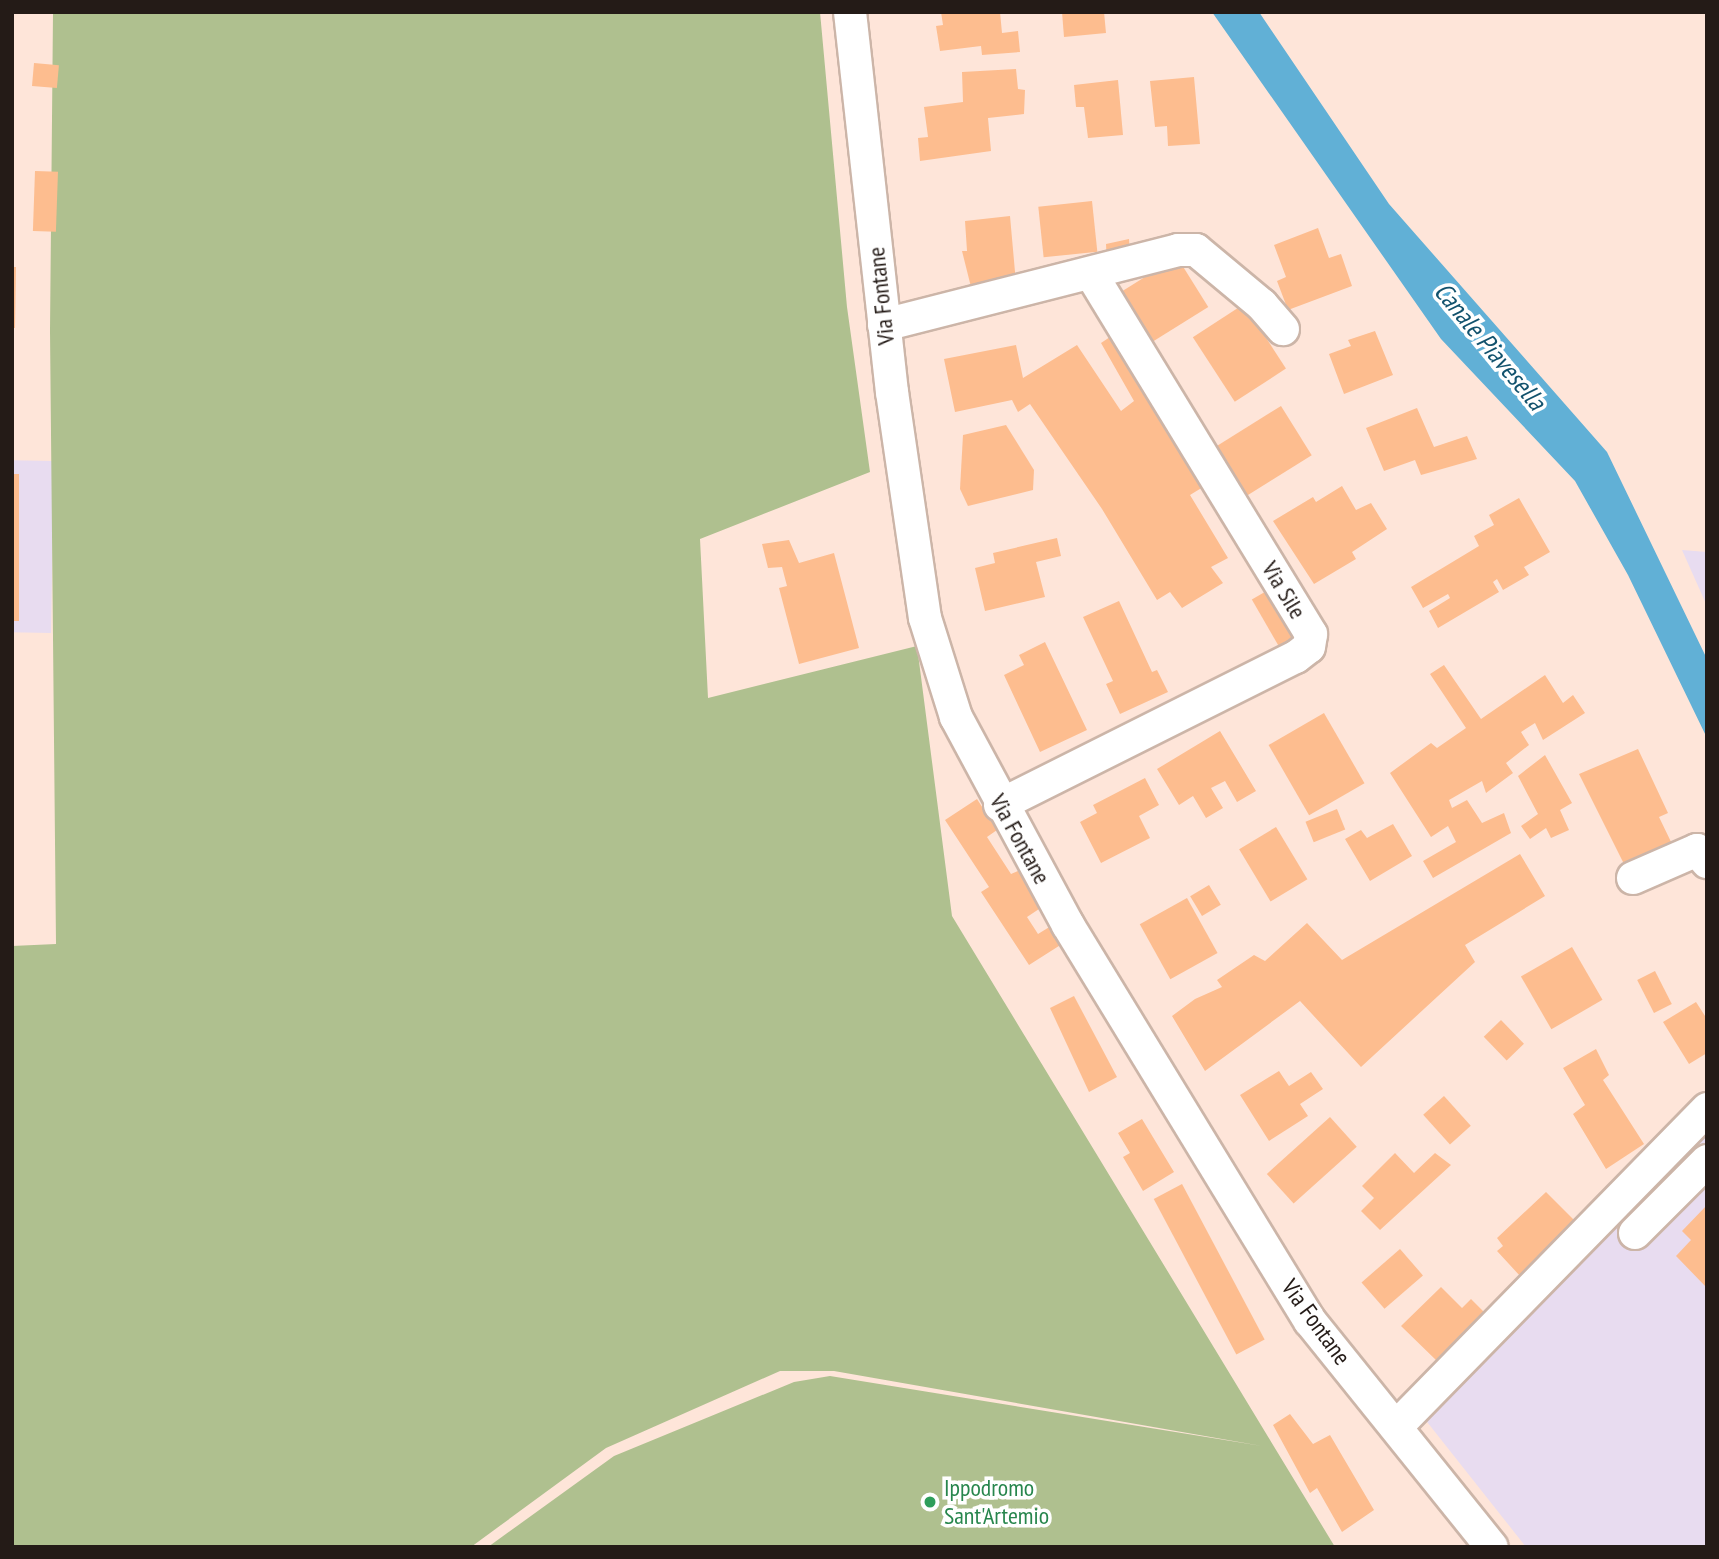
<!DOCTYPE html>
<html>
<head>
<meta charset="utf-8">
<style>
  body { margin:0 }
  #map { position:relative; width:1719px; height:1559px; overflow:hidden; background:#fee5d9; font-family:"PT Sans Narrow",sans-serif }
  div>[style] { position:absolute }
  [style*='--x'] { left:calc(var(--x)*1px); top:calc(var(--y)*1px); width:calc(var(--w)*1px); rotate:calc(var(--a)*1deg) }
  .industrial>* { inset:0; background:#e8dcf0; transform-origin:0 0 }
  .green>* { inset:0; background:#afc08f }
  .water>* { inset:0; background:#61b0d6 }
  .building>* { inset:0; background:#fdbd8f; transform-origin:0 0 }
  .roads { filter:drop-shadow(2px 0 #ccb5a8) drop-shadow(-2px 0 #ccb5a8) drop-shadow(0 2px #ccb5a8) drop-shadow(0 -2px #ccb5a8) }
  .minor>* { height:32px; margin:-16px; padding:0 16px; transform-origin:16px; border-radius:16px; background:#fff }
  .dots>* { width:19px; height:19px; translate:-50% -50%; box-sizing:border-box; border:4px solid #fff; border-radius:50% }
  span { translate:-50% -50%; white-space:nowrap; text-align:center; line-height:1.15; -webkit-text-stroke:7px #fff; paint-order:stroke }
  .street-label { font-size:24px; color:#241b17 }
  .leisure-label { font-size:24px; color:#27864d }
  .left { translate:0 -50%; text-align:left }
  .water-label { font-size:26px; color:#12526d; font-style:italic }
  .frame { position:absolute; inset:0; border:14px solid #241b17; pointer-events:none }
</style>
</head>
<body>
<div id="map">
  <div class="industrial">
    <i style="left:54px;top:461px;width:172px;height:42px;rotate:91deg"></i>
    <i style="clip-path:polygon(1682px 550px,1707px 552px,1707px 606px)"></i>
    <i style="clip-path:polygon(1707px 1131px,1707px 1547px,1526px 1547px,1420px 1413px)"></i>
  </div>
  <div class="green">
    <i style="clip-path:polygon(53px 12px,820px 12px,847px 307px,870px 472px,700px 539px,708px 698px,917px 646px,952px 916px,1335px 1547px,488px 1547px,614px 1456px,794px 1382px,830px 1376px,1262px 1446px,834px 1371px,780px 1371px,606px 1448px,471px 1547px,12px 1547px,12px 946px,56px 944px,50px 331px)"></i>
  </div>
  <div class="water">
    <i style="clip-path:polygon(1212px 12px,1259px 12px,1389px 204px,1607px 452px,1707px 659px,1707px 738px,1628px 575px,1575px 481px,1441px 339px)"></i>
  </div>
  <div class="building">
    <i style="clip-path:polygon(941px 12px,1000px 12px,1002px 33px,1018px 31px,1020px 52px,982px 55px,981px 46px,940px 51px,936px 26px,943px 25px)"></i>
    <i style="clip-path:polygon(1062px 12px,1104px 12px,1106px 33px,1064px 37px)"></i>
    <i style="left:34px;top:63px;width:25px;height:23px;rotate:5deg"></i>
    <i style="clip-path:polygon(1016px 69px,1018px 89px,1025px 90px,1024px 114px,988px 118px,991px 151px,920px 161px,918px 138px,928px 137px,924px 107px,963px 102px,962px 72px)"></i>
    <i style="clip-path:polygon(1194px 77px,1200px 144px,1168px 146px,1167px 126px,1155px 127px,1150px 81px)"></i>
    <i style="clip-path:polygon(1118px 80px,1123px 135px,1088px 138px,1084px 107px,1076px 107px,1074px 85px)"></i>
    <i style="left:35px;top:171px;width:23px;height:60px;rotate:2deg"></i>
    <i style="left:1092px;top:201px;width:51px;height:54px;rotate:84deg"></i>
    <i style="clip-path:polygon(1010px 216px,1016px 283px,973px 295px,962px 251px,967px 251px,965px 221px)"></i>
    <i style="clip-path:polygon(1318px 228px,1329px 258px,1341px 254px,1352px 286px,1288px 310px,1277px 281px,1286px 277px,1274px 245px)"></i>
    <i style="clip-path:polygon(1129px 239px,1130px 256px,1107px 262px,1106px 244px)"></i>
    <i style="left:1177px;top:257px;width:59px;height:78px;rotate:58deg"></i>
    <i style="clip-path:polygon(12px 267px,16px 267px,15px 328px,12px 328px)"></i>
    <i style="left:1244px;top:304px;width:77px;height:61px;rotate:57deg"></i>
    <i style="clip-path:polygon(1375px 331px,1393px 375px,1344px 394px,1329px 354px,1351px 346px,1348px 340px)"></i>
    <i style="clip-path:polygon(1113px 335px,1208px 484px,1190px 495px,1228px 558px,1211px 567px,1223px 583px,1182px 608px,1170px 592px,1157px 600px,1102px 509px,1030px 404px,1018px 412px,1012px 400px,955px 412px,944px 359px,1016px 345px,1023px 378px,1077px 345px,1121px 411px,1134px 401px,1101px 343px)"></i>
    <i style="left:1281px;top:406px;width:58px;height:78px;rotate:58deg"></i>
    <i style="clip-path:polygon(1417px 408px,1434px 447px,1467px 436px,1477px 459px,1421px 475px,1415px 460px,1384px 471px,1366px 428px)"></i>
    <i style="clip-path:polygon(1006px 425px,1034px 470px,1033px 490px,968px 506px,960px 489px,963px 435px)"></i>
    <i style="left:12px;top:474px;width:7px;height:147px"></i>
    <i style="clip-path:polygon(1342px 486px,1356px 510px,1371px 503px,1387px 529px,1352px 552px,1356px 559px,1314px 584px,1273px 521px,1313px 497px,1316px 502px)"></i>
    <i style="clip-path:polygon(1519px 498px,1550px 552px,1524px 567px,1529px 575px,1503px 590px,1497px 579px,1493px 582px,1499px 592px,1438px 628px,1429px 611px,1450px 598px,1448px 594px,1423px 608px,1411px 587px,1479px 546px,1474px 536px,1494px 525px,1489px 515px)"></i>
    <i style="clip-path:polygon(1057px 538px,1061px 556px,1036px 562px,1045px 597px,985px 611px,975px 568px,995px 563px,993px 553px)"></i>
    <i style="clip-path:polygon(789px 540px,799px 563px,834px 553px,859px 648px,799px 664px,779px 588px,787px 586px,782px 567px,768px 568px,762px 544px)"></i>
    <i style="left:1270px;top:589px;width:56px;height:21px;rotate:60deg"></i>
    <i style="clip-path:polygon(1119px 601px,1152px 672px,1157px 670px,1168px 692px,1120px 714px,1106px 684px,1113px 681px,1083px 617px)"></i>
    <i style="clip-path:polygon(1045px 642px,1087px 730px,1040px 752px,1004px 675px,1024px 665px,1019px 655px)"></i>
    <i style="clip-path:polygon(1444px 665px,1481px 719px,1545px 675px,1563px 703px,1573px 695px,1585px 713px,1543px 740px,1535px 723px,1521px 732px,1529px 745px,1506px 763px,1513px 773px,1486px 793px,1482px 781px,1449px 800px,1452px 808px,1467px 800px,1482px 823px,1504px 813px,1511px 833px,1433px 878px,1423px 861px,1456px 842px,1448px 826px,1431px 837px,1390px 773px,1431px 743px,1437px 748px,1466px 728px,1430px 674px)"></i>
    <i style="left:1324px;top:713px;width:81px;height:64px;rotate:60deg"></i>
    <i style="clip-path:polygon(1220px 731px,1256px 791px,1237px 802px,1225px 781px,1211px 788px,1223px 808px,1206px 818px,1193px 796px,1179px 805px,1157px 769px)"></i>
    <i style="clip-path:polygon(1638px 749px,1668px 813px,1659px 817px,1673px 846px,1626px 868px,1579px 774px)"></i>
    <i style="clip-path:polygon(1545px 755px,1572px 803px,1560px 810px,1569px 830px,1551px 838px,1546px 828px,1530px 839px,1521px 826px,1538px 814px,1518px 776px)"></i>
    <i style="clip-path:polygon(1145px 778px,1159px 805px,1139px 816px,1150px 838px,1101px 863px,1080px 822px,1097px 813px,1093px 805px)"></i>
    <i style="clip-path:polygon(977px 799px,997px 830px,987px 837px,1011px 874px,1018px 871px,1042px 907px,1027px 917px,1038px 934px,1051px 926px,1062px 944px,1029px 965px,981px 892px,989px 887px,945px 820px)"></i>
    <i style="left:1337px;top:809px;width:22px;height:34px;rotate:68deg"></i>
    <i style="clip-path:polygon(1393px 824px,1412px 856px,1370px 881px,1345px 839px,1361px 830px,1367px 838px)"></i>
    <i style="left:1276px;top:827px;width:61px;height:43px;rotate:59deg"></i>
    <i style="clip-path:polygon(1520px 854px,1545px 896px,1465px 945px,1475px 962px,1361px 1067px,1300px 1001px,1205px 1071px,1172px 1016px,1195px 999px,1222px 987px,1217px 980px,1254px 955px,1265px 961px,1307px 923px,1342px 960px)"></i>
    <i style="left:1209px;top:885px;width:23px;height:22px;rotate:59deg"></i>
    <i style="left:1187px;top:898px;width:63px;height:54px;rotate:61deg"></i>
    <i style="left:1572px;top:947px;width:61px;height:59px;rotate:60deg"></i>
    <i style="left:1655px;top:971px;width:37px;height:20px;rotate:63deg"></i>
    <i style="clip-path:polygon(1074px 996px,1117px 1077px,1089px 1092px,1050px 1008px)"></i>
    <i style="clip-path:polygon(1696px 1002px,1707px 1019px,1707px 1053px,1689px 1064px,1663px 1022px)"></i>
    <i style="left:1501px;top:1020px;width:33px;height:24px;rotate:46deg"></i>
    <i style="clip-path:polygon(1596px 1049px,1609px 1075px,1603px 1080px,1644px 1144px,1606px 1169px,1573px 1114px,1585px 1105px,1563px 1068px)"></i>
    <i style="clip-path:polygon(1279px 1071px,1289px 1086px,1311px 1072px,1323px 1089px,1300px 1104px,1308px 1116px,1269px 1141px,1240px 1095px)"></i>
    <i style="left:1444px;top:1096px;width:40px;height:28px;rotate:48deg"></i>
    <i style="left:1330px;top:1117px;width:40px;height:85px;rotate:48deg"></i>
    <i style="clip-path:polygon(1142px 1119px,1174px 1172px,1143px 1191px,1123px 1157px,1130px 1153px,1118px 1133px)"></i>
    <i style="clip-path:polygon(1395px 1153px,1414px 1173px,1435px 1153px,1451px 1165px,1380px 1230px,1361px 1211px,1374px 1198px,1362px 1186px)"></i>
    <i style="left:1182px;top:1184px;width:176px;height:32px;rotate:62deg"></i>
    <i style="clip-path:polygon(1546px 1192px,1575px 1221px,1562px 1240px,1521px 1277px,1497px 1251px,1503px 1246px,1497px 1238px)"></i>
    <i style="clip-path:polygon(1707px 1205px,1707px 1288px,1676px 1256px,1691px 1240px,1682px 1231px)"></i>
    <i style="left:1400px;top:1249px;width:35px;height:51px;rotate:49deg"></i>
    <i style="clip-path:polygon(1441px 1287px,1462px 1308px,1471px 1299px,1486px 1314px,1438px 1362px,1401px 1326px)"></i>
    <i style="clip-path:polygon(1290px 1414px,1313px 1444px,1330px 1435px,1374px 1510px,1342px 1532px,1317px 1488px,1310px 1493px,1273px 1425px)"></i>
  </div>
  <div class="roads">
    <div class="minor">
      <i style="--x:850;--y:12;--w:382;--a:83.7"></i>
      <i style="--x:892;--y:392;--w:228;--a:81.7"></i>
      <i style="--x:925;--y:618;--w:104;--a:72.6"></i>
      <i style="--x:956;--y:717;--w:236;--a:61.7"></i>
      <i style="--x:1068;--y:925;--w:464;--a:58.6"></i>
      <i style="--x:1310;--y:1321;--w:290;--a:51.2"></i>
      <i style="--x:884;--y:325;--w:303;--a:-14.3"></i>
      <i style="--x:1178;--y:250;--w:18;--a:0"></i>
      <i style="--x:1196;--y:250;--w:86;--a:39.8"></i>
      <i style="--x:1262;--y:305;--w:32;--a:49"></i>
      <i style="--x:1000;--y:805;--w:331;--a:-26.6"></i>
      <i style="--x:1296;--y:657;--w:16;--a:-38"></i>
      <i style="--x:1309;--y:647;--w:13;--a:-81"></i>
      <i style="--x:1311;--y:634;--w:422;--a:-121.4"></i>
      <i style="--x:1633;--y:878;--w:70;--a:-23.6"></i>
      <i style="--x:1697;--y:850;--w:16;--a:50"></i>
      <i style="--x:1635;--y:1233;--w:102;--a:-45"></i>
      <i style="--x:1396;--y:1427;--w:445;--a:-45.6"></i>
    </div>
  </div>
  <div class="dots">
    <i style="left:930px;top:1502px;background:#2e9e5b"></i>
  </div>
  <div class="street-label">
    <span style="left:881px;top:296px;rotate:-96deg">Via Fontane</span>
    <span style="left:1284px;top:590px;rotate:59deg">Via Sile</span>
    <span style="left:1020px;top:839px;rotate:61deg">Via Fontane</span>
    <span style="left:1316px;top:1322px;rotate:54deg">Via Fontane</span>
  </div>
  <div class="leisure-label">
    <span class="left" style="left:944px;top:1502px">Ippodromo<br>Sant'Artemio</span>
  </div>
  <div class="water-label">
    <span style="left:1490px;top:346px;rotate:50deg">Canale Piavesella</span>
  </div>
  <div class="frame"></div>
</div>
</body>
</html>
